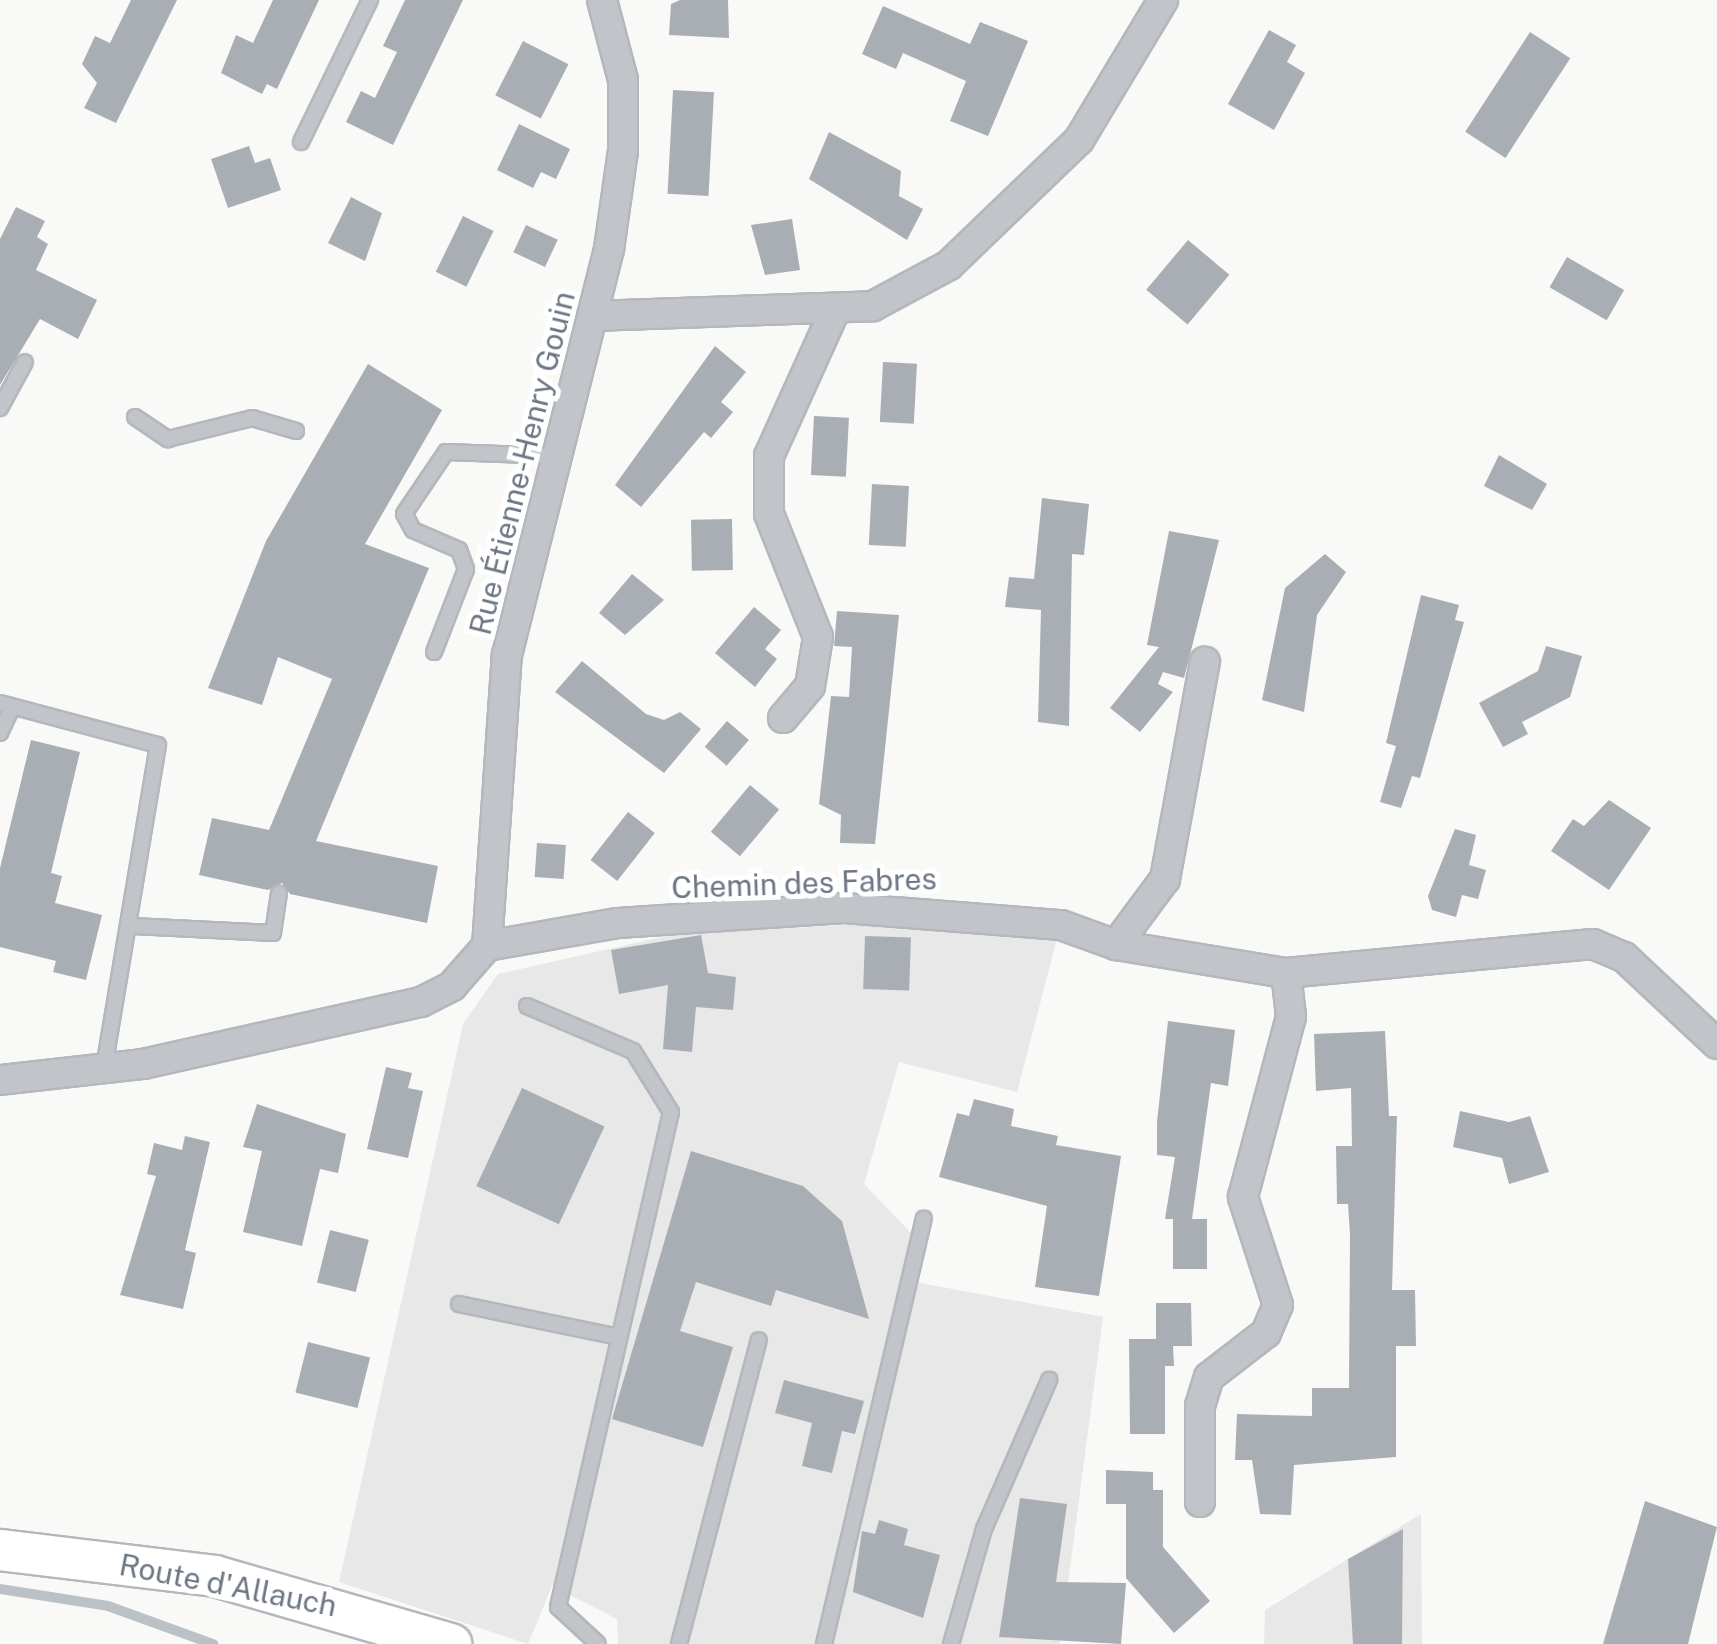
<!DOCTYPE html>
<html>
<head>
<meta charset="utf-8">
<style>
  body { margin:0 }
  #map { position:relative; width:1717px; height:1644px; overflow:hidden; background:#f9f9f7; font-family:"Public Sans",sans-serif }
  div>[style] { position:absolute }
  [style*='--x'] { left:calc(var(--x)*1px); top:calc(var(--y)*1px); width:calc(var(--w)*1px); rotate:calc(var(--a)*1deg) }
  .built>* { inset:0; background:#e7e8e7 }
  .stream>* { height:10px; margin:-5px; padding:0 5px; transform-origin:5px; border-radius:5px; background:#bac2c7 }
  .building>* { inset:0; background:#a9aeb5; transform-origin:0 0 }
  .roads { filter:drop-shadow(2px 0 #b4b7bc) drop-shadow(-2px 0 #b4b7bc) drop-shadow(0 2px #b4b7bc) drop-shadow(0 -2px #b4b7bc) }
  .service>* { height:14px; margin:-7px; padding:0 7px; transform-origin:7px; border-radius:7px; background:#c1c4c8 }
  .minor>* { height:28px; margin:-14px; padding:0 14px; transform-origin:14px; border-radius:14px; background:#c1c4c8 }
  .secondary>* { height:40px; margin:-20px; padding:0 20px; transform-origin:20px; border-radius:20px; background:#fff }
  span { translate:-50% -50%; white-space:nowrap; text-align:center; line-height:1.15; -webkit-text-stroke:10px #fff; paint-order:stroke }
  .street-label { font-size:30px; color:#6c7684 }
</style>
</head>
<body>
<div id="map">
  <div class="built">
    <i style="clip-path:polygon(961px 918px,1059px 931px,1017px 1092px,899px 1062px,864px 1184px,911px 1233px,817px 1644px,618px 1644px,617px 1619px,552px 1586px,528px 1644px,339px 1582px,463px 1024px,498px 974px,671px 935px)"></i>
    <i style="clip-path:polygon(915px 1282px,1103px 1317px,1060px 1644px,832px 1644px)"></i>
    <i style="clip-path:polygon(1421px 1514px,1422px 1644px,1264px 1644px,1265px 1610px)"></i>
  </div>
  <div class="stream">
    <i style="--x:0;--y:1589;--w:109;--a:8.9"></i>
    <i style="--x:108;--y:1606;--w:112;--a:19.9"></i>
  </div>
  <div class="building">
    <i style="clip-path:polygon(131px 0,177px 0,116px 123px,84px 108px,97px 83px,82px 64px,95px 36px,110px 43px)"></i>
    <i style="clip-path:polygon(273px 0,319px 0,277px 89px,267px 84px,262px 94px,221px 73px,236px 35px,253px 43px)"></i>
    <i style="clip-path:polygon(405px 0,463px 0,393px 145px,346px 122px,361px 91px,375px 98px,397px 52px,383px 46px)"></i>
    <i style="clip-path:polygon(680px 0,728px 0,729px 38px,669px 35px,671px 4px)"></i>
    <i style="clip-path:polygon(883px 6px,970px 44px,980px 22px,1028px 41px,988px 136px,950px 121px,966px 81px,903px 53px,896px 69px,862px 54px)"></i>
    <i style="clip-path:polygon(1269px 30px,1296px 45px,1287px 62px,1305px 73px,1274px 130px,1228px 104px)"></i>
    <i style="left:1530px;top:32px;width:48px;height:119px;rotate:33deg"></i>
    <i style="left:523px;top:41px;width:51px;height:61px;rotate:27deg"></i>
    <i style="left:673px;top:90px;width:41px;height:104px;rotate:3deg"></i>
    <i style="clip-path:polygon(519px 124px,570px 149px,556px 179px,541px 172px,533px 188px,497px 170px)"></i>
    <i style="clip-path:polygon(829px 132px,901px 171px,899px 196px,923px 209px,907px 240px,809px 179px)"></i>
    <i style="clip-path:polygon(249px 146px,255px 163px,270px 158px,281px 190px,228px 208px,211px 159px)"></i>
    <i style="clip-path:polygon(351px 197px,382px 213px,365px 261px,328px 243px)"></i>
    <i style="clip-path:polygon(16px 207px,45px 221px,37px 237px,48px 244px,36px 270px,97px 300px,78px 339px,40px 319px,0 385px,0 239px)"></i>
    <i style="left:463px;top:216px;width:34px;height:62px;rotate:26deg"></i>
    <i style="clip-path:polygon(792px 219px,800px 270px,765px 275px,751px 225px)"></i>
    <i style="left:526px;top:225px;width:35px;height:30px;rotate:25deg"></i>
    <i style="left:1188px;top:240px;width:54px;height:65px;rotate:40deg"></i>
    <i style="left:1567px;top:257px;width:66px;height:35px;rotate:30deg"></i>
    <i style="clip-path:polygon(715px 346px,746px 372px,721px 402px,733px 412px,711px 438px,704px 432px,641px 507px,615px 485px)"></i>
    <i style="left:883px;top:362px;width:34px;height:60px;rotate:3deg"></i>
    <i style="clip-path:polygon(368px 364px,442px 410px,365px 544px,429px 568px,316px 841px,438px 866px,427px 923px,290px 894px,282px 883px,268px 890px,199px 875px,212px 818px,269px 830px,332px 679px,278px 657px,262px 705px,208px 688px,266px 541px)"></i>
    <i style="left:814px;top:416px;width:35px;height:59px;rotate:3deg"></i>
    <i style="clip-path:polygon(1499px 455px,1547px 484px,1532px 510px,1484px 486px)"></i>
    <i style="left:872px;top:484px;width:37px;height:61px;rotate:3deg"></i>
    <i style="clip-path:polygon(1042px 498px,1089px 504px,1084px 555px,1072px 554px,1069px 726px,1038px 722px,1041px 610px,1005px 607px,1009px 577px,1034px 579px)"></i>
    <i style="left:732px;top:519px;width:51px;height:41px;rotate:89deg"></i>
    <i style="clip-path:polygon(1169px 531px,1219px 540px,1184px 678px,1163px 672px,1158px 684px,1173px 692px,1140px 732px,1110px 708px,1159px 647px,1147px 645px)"></i>
    <i style="clip-path:polygon(1325px 554px,1346px 572px,1317px 615px,1304px 712px,1262px 700px,1285px 588px)"></i>
    <i style="clip-path:polygon(632px 574px,664px 600px,625px 635px,599px 613px)"></i>
    <i style="clip-path:polygon(1421px 595px,1459px 605px,1455px 620px,1464px 622px,1420px 778px,1412px 776px,1401px 808px,1380px 802px,1396px 746px,1386px 743px)"></i>
    <i style="clip-path:polygon(754px 607px,781px 630px,765px 649px,777px 659px,755px 687px,715px 653px)"></i>
    <i style="clip-path:polygon(837px 611px,899px 615px,875px 844px,840px 843px,841px 815px,819px 804px,831px 696px,849px 697px,852px 647px,834px 646px)"></i>
    <i style="clip-path:polygon(1546px 646px,1582px 656px,1570px 697px,1522px 722px,1528px 734px,1503px 747px,1479px 703px,1538px 671px)"></i>
    <i style="clip-path:polygon(582px 661px,646px 714px,664px 720px,680px 712px,701px 729px,664px 773px,555px 692px)"></i>
    <i style="left:727px;top:721px;width:29px;height:34px;rotate:41deg"></i>
    <i style="clip-path:polygon(31px 740px,80px 752px,51px 873px,62px 876px,55px 903px,102px 915px,86px 980px,53px 972px,56px 961px,0 947px,0 868px)"></i>
    <i style="left:750px;top:785px;width:38px;height:61px;rotate:40deg"></i>
    <i style="clip-path:polygon(1609px 800px,1651px 828px,1609px 890px,1551px 851px,1573px 819px,1584px 826px)"></i>
    <i style="left:628px;top:812px;width:34px;height:61px;rotate:38deg"></i>
    <i style="clip-path:polygon(1455px 829px,1476px 835px,1469px 865px,1486px 870px,1478px 899px,1462px 895px,1456px 917px,1432px 910px,1428px 896px)"></i>
    <i style="left:537px;top:843px;width:29px;height:34px;rotate:4deg"></i>
    <i style="clip-path:polygon(701px 935px,708px 973px,736px 977px,733px 1010px,696px 1007px,692px 1052px,663px 1049px,668px 985px,619px 994px,611px 950px)"></i>
    <i style="left:865px;top:936px;width:46px;height:53px;rotate:2deg"></i>
    <i style="clip-path:polygon(1168px 1021px,1235px 1030px,1228px 1086px,1211px 1083px,1192px 1219px,1165px 1219px,1175px 1157px,1157px 1155px,1157px 1122px)"></i>
    <i style="clip-path:polygon(1385px 1031px,1389px 1116px,1397px 1116px,1392px 1290px,1415px 1290px,1416px 1346px,1396px 1346px,1396px 1457px,1294px 1465px,1291px 1515px,1260px 1514px,1252px 1460px,1235px 1460px,1237px 1414px,1312px 1416px,1312px 1388px,1349px 1388px,1350px 1235px,1348px 1204px,1337px 1204px,1336px 1146px,1352px 1146px,1351px 1088px,1316px 1091px,1314px 1034px)"></i>
    <i style="clip-path:polygon(386px 1067px,412px 1073px,408px 1088px,423px 1091px,408px 1158px,367px 1149px)"></i>
    <i style="left:522px;top:1088px;width:91px;height:108px;rotate:25deg"></i>
    <i style="clip-path:polygon(974px 1099px,1014px 1109px,1011px 1126px,1058px 1136px,1056px 1145px,1121px 1156px,1099px 1296px,1035px 1287px,1047px 1206px,939px 1177px,957px 1113px,969px 1116px)"></i>
    <i style="clip-path:polygon(257px 1104px,346px 1134px,338px 1173px,320px 1169px,302px 1246px,243px 1232px,262px 1151px,243px 1147px)"></i>
    <i style="clip-path:polygon(1460px 1111px,1509px 1122px,1530px 1116px,1549px 1172px,1509px 1184px,1502px 1158px,1453px 1147px)"></i>
    <i style="clip-path:polygon(185px 1136px,210px 1142px,185px 1250px,196px 1253px,183px 1309px,120px 1295px,156px 1176px,147px 1174px,154px 1143px,182px 1150px)"></i>
    <i style="clip-path:polygon(691px 1151px,803px 1186px,842px 1221px,869px 1319px,776px 1290px,771px 1306px,696px 1282px,680px 1331px,733px 1347px,703px 1447px,612px 1419px)"></i>
    <i style="left:1173px;top:1219px;width:34px;height:50px"></i>
    <i style="left:330px;top:1230px;width:40px;height:54px;rotate:14deg"></i>
    <i style="clip-path:polygon(1156px 1303px,1191px 1303px,1192px 1346px,1173px 1346px,1174px 1366px,1165px 1366px,1165px 1434px,1130px 1434px,1129px 1339px,1156px 1339px)"></i>
    <i style="left:308px;top:1342px;width:64px;height:52px;rotate:14deg"></i>
    <i style="clip-path:polygon(784px 1380px,864px 1401px,855px 1434px,842px 1431px,832px 1473px,802px 1466px,812px 1423px,775px 1413px)"></i>
    <i style="clip-path:polygon(1106px 1470px,1153px 1472px,1153px 1490px,1163px 1490px,1163px 1547px,1210px 1601px,1174px 1633px,1126px 1578px,1126px 1504px,1106px 1504px)"></i>
    <i style="clip-path:polygon(1020px 1498px,1067px 1504px,1056px 1582px,1126px 1583px,1121px 1644px,999px 1637px)"></i>
    <i style="clip-path:polygon(1645px 1501px,1717px 1527px,1688px 1644px,1603px 1644px)"></i>
    <i style="clip-path:polygon(879px 1520px,908px 1529px,904px 1545px,940px 1555px,923px 1618px,853px 1592px,862px 1531px,875px 1534px)"></i>
    <i style="clip-path:polygon(1403px 1529px,1402px 1644px,1353px 1644px,1348px 1559px)"></i>
  </div>
  <div class="roads">
    <div class="service">
      <i style="--x:301;--y:142;--w:158;--a:-64.1"></i>
      <i style="--x:0;--y:408;--w:52;--a:-61.5"></i>
      <i style="--x:135;--y:417;--w:40;--a:34"></i>
      <i style="--x:168;--y:439;--w:87;--a:-14"></i>
      <i style="--x:252;--y:418;--w:46;--a:16.5"></i>
      <i style="--x:434;--y:652;--w:89;--a:-68.9"></i>
      <i style="--x:466;--y:569;--w:20;--a:-110"></i>
      <i style="--x:459;--y:550;--w:50;--a:-156.5"></i>
      <i style="--x:413;--y:530;--w:18;--a:-119"></i>
      <i style="--x:404;--y:514;--w:75;--a:-55.9"></i>
      <i style="--x:446;--y:452;--w:110;--a:2.1"></i>
      <i style="--x:0;--y:703;--w:163;--a:14.9"></i>
      <i style="--x:158;--y:745;--w:328;--a:99.5"></i>
      <i style="--x:0;--y:733;--w:29;--a:-65"></i>
      <i style="--x:133;--y:926;--w:140;--a:2.9"></i>
      <i style="--x:273;--y:933;--w:40;--a:-81.5"></i>
      <i style="--x:527;--y:1006;--w:115;--a:23"></i>
      <i style="--x:633;--y:1051;--w:72;--a:58.1"></i>
      <i style="--x:671;--y:1112;--w:508;--a:102.86"></i>
      <i style="--x:558;--y:1607;--w:54;--a:42.8"></i>
      <i style="--x:459;--y:1304;--w:163;--a:11.7"></i>
      <i style="--x:679;--y:1644;--w:314;--a:-75.3"></i>
      <i style="--x:824;--y:1644;--w:437;--a:-76.8"></i>
      <i style="--x:951;--y:1644;--w:120;--a:-74"></i>
      <i style="--x:984;--y:1529;--w:163;--a:-66.4"></i>
    </div>
    <div class="minor">
      <i style="--x:592;--y:316;--w:281;--a:-2"></i>
      <i style="--x:873;--y:306;--w:86;--a:-28.3"></i>
      <i style="--x:949;--y:265;--w:180;--a:-43.9"></i>
      <i style="--x:1079;--y:140;--w:163;--a:-59"></i>
      <i style="--x:783;--y:718;--w:42;--a:-49.8"></i>
      <i style="--x:810;--y:686;--w:50;--a:-80.7"></i>
      <i style="--x:818;--y:637;--w:132;--a:-111.7"></i>
      <i style="--x:769;--y:514;--w:58;--a:-90"></i>
      <i style="--x:769;--y:456;--w:160;--a:-65.7"></i>
      <i style="--x:1116;--y:945;--w:82;--a:-53.4"></i>
      <i style="--x:1165;--y:879;--w:221;--a:-79.6"></i>
      <i style="--x:487;--y:946;--w:292;--a:-86.1"></i>
      <i style="--x:507;--y:655;--w:419;--a:-75.9"></i>
      <i style="--x:609;--y:249;--w:99;--a:-81.9"></i>
      <i style="--x:623;--y:151;--w:71;--a:-90"></i>
      <i style="--x:623;--y:80;--w:83;--a:-104.7"></i>
      <i style="--x:0;--y:1080;--w:144;--a:-6.4"></i>
      <i style="--x:143;--y:1064;--w:285;--a:-12.6"></i>
      <i style="--x:421;--y:1002;--w:35;--a:-27"></i>
      <i style="--x:452;--y:986;--w:53;--a:-48.8"></i>
      <i style="--x:487;--y:946;--w:133;--a:-10"></i>
      <i style="--x:618;--y:923;--w:226;--a:-3.8"></i>
      <i style="--x:844;--y:908;--w:218;--a:4.5"></i>
      <i style="--x:1061;--y:925;--w:59;--a:20"></i>
      <i style="--x:1116;--y:945;--w:172;--a:9.4"></i>
      <i style="--x:1286;--y:973;--w:308;--a:-5.4"></i>
      <i style="--x:1593;--y:944;--w:34;--a:23"></i>
      <i style="--x:1624;--y:957;--w:127;--a:43.1"></i>
      <i style="--x:1200;--y:1502;--w:96;--a:-90"></i>
      <i style="--x:1200;--y:1406;--w:30;--a:-73"></i>
      <i style="--x:1209;--y:1377;--w:72;--a:-37.7"></i>
      <i style="--x:1266;--y:1333;--w:30;--a:-67"></i>
      <i style="--x:1278;--y:1305;--w:114;--a:-108"></i>
      <i style="--x:1243;--y:1197;--w:187;--a:-75.1"></i>
      <i style="--x:1291;--y:1016;--w:43;--a:-96.6"></i>
    </div>
    <div class="secondary">
      <i style="--x:0;--y:1550;--w:217;--a:6.9"></i>
      <i style="--x:215;--y:1576;--w:246;--a:16.1"></i>
    </div>
  </div>
  <div class="street-label">
    <span style="left:522px;top:463px;rotate:-76deg">Rue Étienne-Henry Gouin</span>
    <span style="left:804px;top:883px;rotate:-2deg">Chemin des Fabres</span>
    <span style="left:228px;top:1585px;rotate:11deg">Route d'Allauch</span>
  </div>
</div>
</body>
</html>
